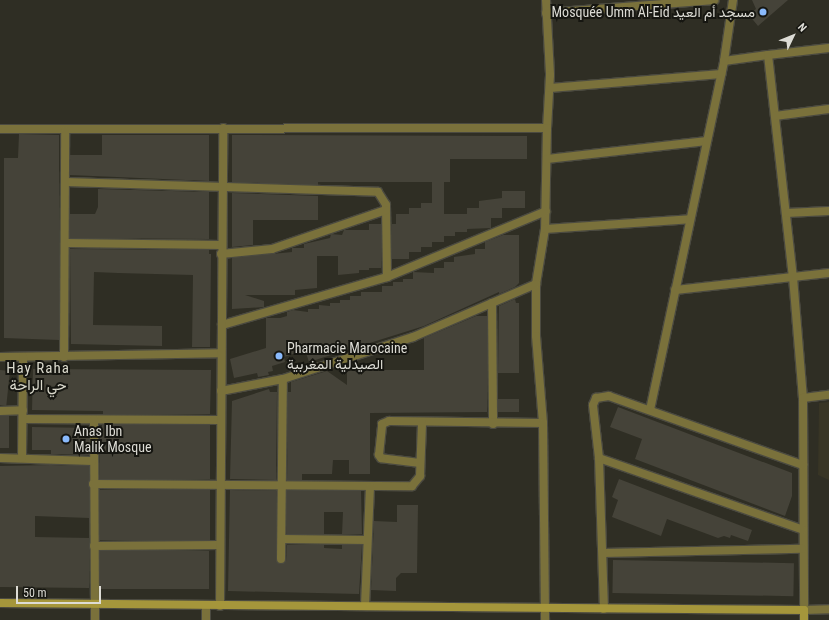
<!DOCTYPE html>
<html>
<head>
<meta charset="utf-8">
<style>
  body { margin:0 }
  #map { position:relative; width:829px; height:620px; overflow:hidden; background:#2f2e24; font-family:"Roboto Condensed",Vazirmatn,sans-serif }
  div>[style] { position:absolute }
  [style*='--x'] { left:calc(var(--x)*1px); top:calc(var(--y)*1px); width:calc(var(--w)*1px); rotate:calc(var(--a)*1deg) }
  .built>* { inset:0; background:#383525 }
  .building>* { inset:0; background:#454339; transform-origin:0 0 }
  .roads { filter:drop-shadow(1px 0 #4b4a40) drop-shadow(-1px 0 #4b4a40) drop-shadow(0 1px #4b4a40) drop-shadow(0 -1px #4b4a40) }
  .street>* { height:8px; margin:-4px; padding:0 4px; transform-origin:4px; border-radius:4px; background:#7a713b }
  .secondary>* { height:8px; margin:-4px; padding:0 4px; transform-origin:4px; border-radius:4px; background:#a5963b }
  .dots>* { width:11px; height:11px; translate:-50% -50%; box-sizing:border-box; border:2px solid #161611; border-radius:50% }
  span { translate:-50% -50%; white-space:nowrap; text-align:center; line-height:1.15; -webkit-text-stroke:4px #161611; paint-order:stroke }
  .poi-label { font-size:14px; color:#dddcd5 }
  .right { translate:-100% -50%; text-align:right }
  .left { translate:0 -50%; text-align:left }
  .neighbourhood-label { font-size:15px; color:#dad9cc; letter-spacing:1px }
  .north { position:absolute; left:773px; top:16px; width:40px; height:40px; -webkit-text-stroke:3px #161611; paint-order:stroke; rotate:47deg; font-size:11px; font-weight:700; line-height:16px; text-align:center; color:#dddcd5 }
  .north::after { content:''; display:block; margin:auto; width:14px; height:18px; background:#dddcd5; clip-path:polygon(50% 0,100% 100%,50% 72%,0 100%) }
  .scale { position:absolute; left:16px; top:586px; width:85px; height:18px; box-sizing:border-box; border:2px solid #dddcd5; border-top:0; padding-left:5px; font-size:12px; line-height:14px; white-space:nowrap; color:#dddcd5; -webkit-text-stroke:3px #161611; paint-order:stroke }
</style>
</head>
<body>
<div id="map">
  <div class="built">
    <i style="clip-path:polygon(829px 402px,829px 480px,818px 475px,819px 403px)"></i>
  </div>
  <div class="building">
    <i style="clip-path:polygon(752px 0,788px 0,758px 26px,749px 15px,756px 9px)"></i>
    <i style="clip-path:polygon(19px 134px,59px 135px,59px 340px,4px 338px,4px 158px,18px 158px)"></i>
    <i style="clip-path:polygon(102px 135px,209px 135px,209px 181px,70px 175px,70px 155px,102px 155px)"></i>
    <i style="clip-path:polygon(232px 135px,527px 136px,527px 159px,450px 159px,450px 182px,444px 182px,444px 214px,467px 214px,467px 208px,479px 208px,479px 201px,502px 198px,502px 191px,525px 191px,525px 208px,502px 208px,502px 218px,491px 218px,491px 228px,467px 229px,467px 232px,455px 232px,455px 236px,444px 236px,444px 242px,432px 242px,432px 247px,421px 247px,421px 252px,409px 252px,409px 259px,392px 259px,392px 224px,396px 224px,396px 214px,409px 214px,409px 208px,421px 208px,421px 203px,432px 203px,432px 182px,318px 182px,318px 185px,232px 182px)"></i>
    <i style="clip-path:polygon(98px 189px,209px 192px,209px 239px,70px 238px,70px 214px,95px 214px,98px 207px)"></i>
    <i style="clip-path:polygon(232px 193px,318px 196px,318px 220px,253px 220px,253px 245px,232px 247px)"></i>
    <i style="clip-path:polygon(369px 224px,381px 224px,381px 268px,369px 268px,369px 270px,359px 270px,359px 273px,338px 275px,338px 256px,317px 256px,317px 288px,295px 290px,295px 295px,245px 295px,264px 301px,264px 307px,232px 309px,232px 258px,292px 252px,292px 248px,304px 248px,304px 244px,330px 238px,331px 234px,342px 235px,344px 230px,369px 230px)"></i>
    <i style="clip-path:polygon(503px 235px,519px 235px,519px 283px,515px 287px,499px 294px,499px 292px,424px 326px,312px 361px,315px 363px,310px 365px,305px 350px,284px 357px,285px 362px,272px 366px,273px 371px,268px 372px,269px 375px,258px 377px,257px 373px,234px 378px,230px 359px,266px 348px,266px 318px,280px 318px,287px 316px,287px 312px,293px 310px,308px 312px,308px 309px,319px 309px,319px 305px,330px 306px,330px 303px,340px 303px,340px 300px,350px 300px,350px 296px,361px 296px,361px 292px,382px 292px,382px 286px,393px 286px,393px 282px,403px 282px,403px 279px,413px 279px,413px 272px,434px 273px,434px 268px,444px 268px,444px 262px,454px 262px,454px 257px,475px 254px,475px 249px,485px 249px,485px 242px)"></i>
    <i style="clip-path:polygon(70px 249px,209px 250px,209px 254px,211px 254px,210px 347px,192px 347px,193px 275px,118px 273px,94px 272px,93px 325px,162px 326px,162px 346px,71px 344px)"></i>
    <i style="clip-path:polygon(515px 299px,516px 303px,519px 303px,519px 373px,498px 373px,499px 306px)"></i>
    <i style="clip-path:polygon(476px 316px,487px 316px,487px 412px,370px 413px,370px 474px,349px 474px,349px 460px,333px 460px,332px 474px,302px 474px,302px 480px,287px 480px,288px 392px,291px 392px,291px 382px,327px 371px,347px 385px,347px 370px,424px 370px,424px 338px)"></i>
    <i style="clip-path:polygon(33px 369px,211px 370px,210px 414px,103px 414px,103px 411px,32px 410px)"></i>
    <i style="left:0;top:370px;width:10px;height:35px;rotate:6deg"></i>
    <i style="clip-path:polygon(269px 389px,270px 392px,277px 392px,276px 480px,230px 479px,232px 401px)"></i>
    <i style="left:498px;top:399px;width:21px;height:13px"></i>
    <i style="clip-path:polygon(618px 407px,792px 473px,792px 496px,785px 516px,635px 459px,642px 439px,610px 427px)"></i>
    <i style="left:0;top:416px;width:9px;height:32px"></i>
    <i style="clip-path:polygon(102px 425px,210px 425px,210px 479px,100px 479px,100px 429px,102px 429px)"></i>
    <i style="clip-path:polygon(32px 427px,89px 428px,89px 455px,51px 454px,51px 450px,32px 450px)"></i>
    <i style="clip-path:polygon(51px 465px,89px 466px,89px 518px,35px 516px,35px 537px,89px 538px,89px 588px,0 587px,0 466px)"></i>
    <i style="clip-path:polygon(619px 479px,752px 530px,748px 541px,731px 535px,730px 538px,724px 536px,718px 538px,667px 519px,661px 536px,612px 517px,618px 500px,612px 497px)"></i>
    <i style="left:100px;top:490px;width:110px;height:50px"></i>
    <i style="clip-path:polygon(230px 490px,276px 491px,276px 559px,279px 564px,286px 561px,287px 545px,324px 545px,324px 548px,342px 549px,342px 545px,362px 545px,359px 594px,228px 591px)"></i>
    <i style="clip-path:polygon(287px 491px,361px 491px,362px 534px,342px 534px,343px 512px,324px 512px,324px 534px,287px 534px)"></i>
    <i style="clip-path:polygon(397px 505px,418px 505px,417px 573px,401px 573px,396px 578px,396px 591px,371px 590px,374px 521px,397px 522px)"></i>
    <i style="left:100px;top:551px;width:109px;height:38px"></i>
    <i style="left:613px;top:560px;width:181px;height:33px;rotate:1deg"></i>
  </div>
  <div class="roads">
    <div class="street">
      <i style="--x:546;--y:0;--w:75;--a:86.9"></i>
      <i style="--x:550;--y:75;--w:53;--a:93.2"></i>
      <i style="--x:546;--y:13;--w:169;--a:-4.4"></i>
      <i style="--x:768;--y:55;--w:61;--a:-6.5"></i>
      <i style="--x:724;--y:61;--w:44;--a:-7.8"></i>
      <i style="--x:768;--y:55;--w:223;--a:83.6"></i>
      <i style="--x:793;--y:277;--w:121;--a:85.3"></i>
      <i style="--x:803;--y:398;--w:212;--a:89.7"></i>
      <i style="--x:804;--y:610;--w:25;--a:-2"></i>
      <i style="--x:550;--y:88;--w:172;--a:-4.7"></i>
      <i style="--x:775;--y:116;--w:54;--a:-7.4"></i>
      <i style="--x:0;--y:129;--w:547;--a:-0.1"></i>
      <i style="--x:547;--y:128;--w:101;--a:91.1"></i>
      <i style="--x:545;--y:229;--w:56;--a:99.3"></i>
      <i style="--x:536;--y:284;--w:52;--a:90"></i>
      <i style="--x:536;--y:336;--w:87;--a:85.4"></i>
      <i style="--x:547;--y:159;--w:161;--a:-6.4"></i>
      <i style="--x:66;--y:182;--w:312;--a:1.8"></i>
      <i style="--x:378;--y:192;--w:15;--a:58"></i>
      <i style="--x:386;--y:205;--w:72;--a:89.2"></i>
      <i style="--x:786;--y:213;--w:43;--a:-2.7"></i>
      <i style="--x:545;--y:229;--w:145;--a:-3.9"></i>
      <i style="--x:66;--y:243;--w:155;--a:0.7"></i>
      <i style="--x:221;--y:254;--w:51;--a:-5.6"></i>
      <i style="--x:272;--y:249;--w:120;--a:-18.9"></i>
      <i style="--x:675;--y:290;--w:155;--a:-6.3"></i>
      <i style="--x:492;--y:303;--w:121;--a:89.5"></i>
      <i style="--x:222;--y:325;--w:172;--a:-16.2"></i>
      <i style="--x:387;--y:277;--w:172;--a:-22.5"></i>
      <i style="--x:0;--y:357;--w:221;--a:-1"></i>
      <i style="--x:64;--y:357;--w:226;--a:-89.7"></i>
      <i style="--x:221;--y:391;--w:63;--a:-11"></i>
      <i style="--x:283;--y:379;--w:137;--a:-17.9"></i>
      <i style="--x:413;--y:337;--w:134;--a:-23.3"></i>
      <i style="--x:803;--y:398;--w:26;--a:-7"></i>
      <i style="--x:650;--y:410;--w:357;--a:-78"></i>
      <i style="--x:724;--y:61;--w:62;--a:-81.6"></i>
      <i style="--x:0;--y:411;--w:23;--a:-2"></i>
      <i style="--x:23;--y:419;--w:198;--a:0.3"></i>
      <i style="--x:94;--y:420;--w:200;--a:89.7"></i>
      <i style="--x:0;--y:458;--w:92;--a:1.9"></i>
      <i style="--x:22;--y:458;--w:101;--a:-89.4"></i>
      <i style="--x:599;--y:458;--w:216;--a:19.4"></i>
      <i style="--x:420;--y:463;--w:39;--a:-173"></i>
      <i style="--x:381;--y:458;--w:4;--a:-124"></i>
      <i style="--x:379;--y:455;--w:31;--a:-84"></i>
      <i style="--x:382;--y:424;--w:8;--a:-23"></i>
      <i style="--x:389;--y:421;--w:154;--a:0.7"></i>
      <i style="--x:543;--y:423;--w:197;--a:89.4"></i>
      <i style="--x:93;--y:484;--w:319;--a:0.4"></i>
      <i style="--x:412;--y:486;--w:13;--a:-51"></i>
      <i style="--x:420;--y:476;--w:53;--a:-87.8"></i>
      <i style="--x:282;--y:539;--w:85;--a:0.7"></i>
      <i style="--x:94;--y:546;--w:125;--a:-0.5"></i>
      <i style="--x:603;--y:553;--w:199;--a:-1.2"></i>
      <i style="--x:281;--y:559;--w:180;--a:-89.4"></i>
      <i style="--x:220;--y:606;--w:478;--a:-89.6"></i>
      <i style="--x:365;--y:606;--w:119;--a:-87.6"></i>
      <i style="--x:604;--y:609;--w:151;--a:-91.9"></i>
      <i style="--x:599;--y:458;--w:53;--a:-96.5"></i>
      <i style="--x:593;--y:405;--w:8;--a:-67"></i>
      <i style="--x:596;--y:398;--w:13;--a:-9"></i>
      <i style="--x:609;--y:396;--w:206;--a:19.6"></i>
      <i style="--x:206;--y:620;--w:14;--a:-90"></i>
    </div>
    <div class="secondary">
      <i style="--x:0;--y:603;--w:804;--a:0.5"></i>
      <i style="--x:804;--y:610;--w:10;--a:90"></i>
    </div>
  </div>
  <div class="dots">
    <i style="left:763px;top:12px;background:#8abafc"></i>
    <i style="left:279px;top:356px;background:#8abafc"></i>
    <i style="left:66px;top:439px;background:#8abafc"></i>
  </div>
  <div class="poi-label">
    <span class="right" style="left:755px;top:12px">Mosquée Umm Al-Eid مسجد أم العيد</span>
    <span class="left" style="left:287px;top:356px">Pharmacie Marocaine<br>الصيدلية المغربية</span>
    <span class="left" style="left:74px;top:439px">Anas Ibn<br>Malik Mosque</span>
  </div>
  <div class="neighbourhood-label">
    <span style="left:38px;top:377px">Hay Raha<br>حي الراحة</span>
  </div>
  <div class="north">N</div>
  <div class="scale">50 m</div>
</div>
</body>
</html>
